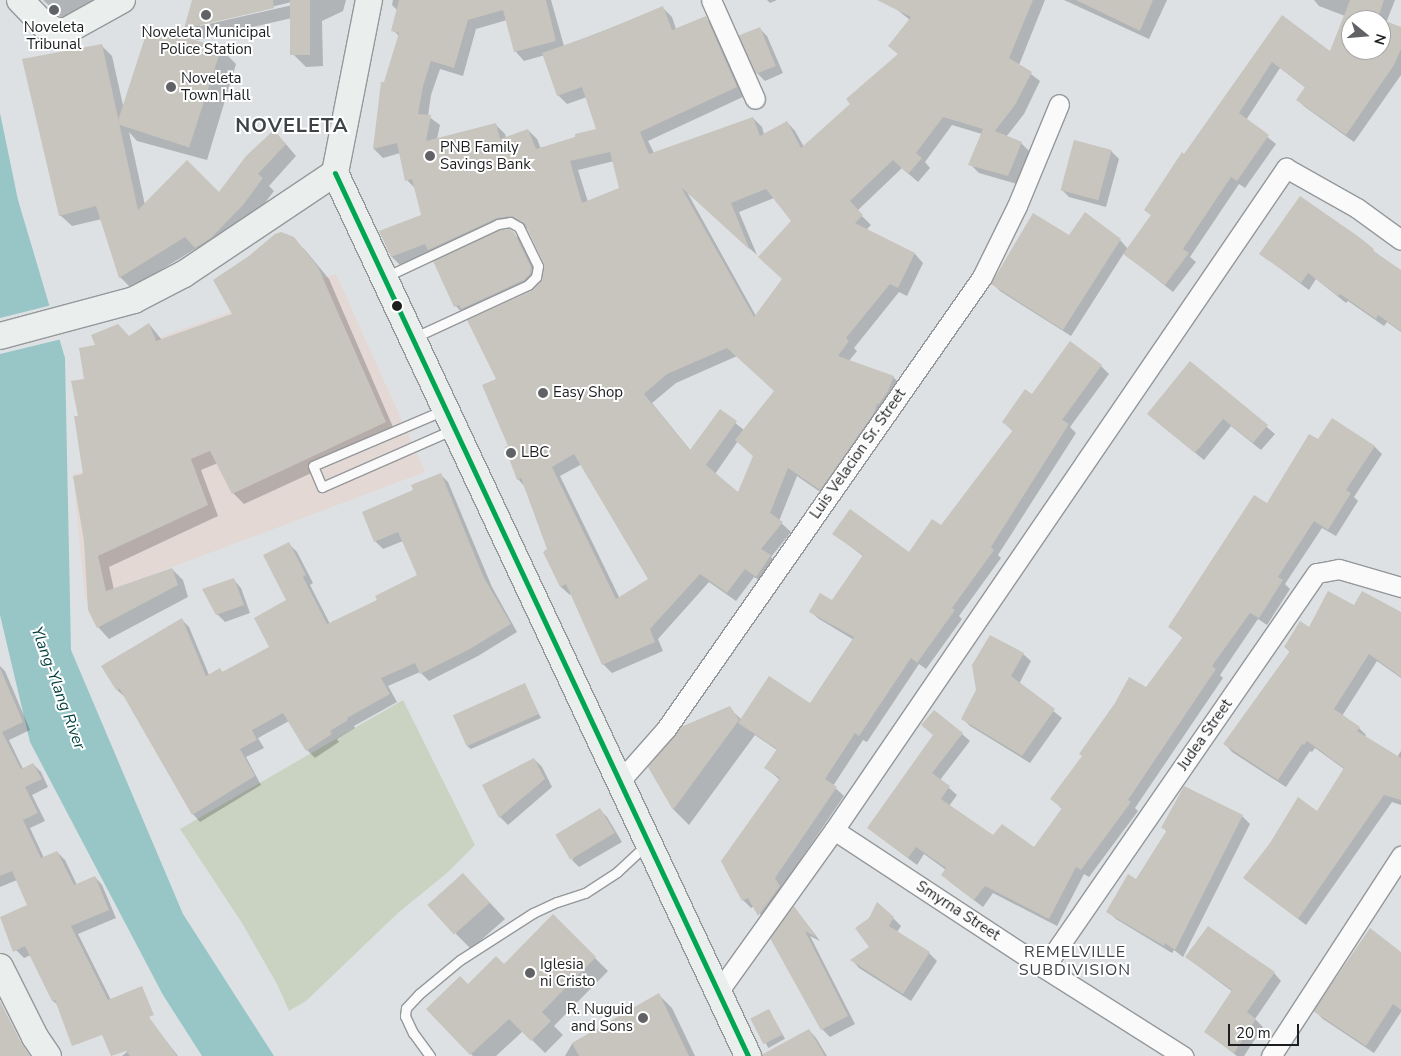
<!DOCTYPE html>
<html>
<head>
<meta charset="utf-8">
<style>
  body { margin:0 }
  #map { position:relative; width:1401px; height:1056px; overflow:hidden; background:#dde1e4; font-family:"Nunito Sans",sans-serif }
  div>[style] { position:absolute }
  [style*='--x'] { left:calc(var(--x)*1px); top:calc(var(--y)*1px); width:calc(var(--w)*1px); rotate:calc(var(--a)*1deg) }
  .commercial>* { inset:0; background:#e4d8d5 }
  .green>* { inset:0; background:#cad3c1 }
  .water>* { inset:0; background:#98c6c7 }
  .pier>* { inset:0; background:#dde1e4 }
  .shadow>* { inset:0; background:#0003; transform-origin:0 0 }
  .building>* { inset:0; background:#c8c4be; transform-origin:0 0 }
  .roads { filter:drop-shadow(1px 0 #95989a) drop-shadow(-1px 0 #95989a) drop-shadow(0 1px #95989a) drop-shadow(0 -1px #95989a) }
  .lane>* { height:9px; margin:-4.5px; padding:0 4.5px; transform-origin:4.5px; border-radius:4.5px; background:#fafafb }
  .street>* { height:19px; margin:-9.5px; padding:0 9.5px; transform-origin:9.5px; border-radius:9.5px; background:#fafafb }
  .secondary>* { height:26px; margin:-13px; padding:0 13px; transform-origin:13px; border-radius:13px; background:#eaefed }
  .bus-1>* { height:5px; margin:-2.5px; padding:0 2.5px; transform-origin:2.5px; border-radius:2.5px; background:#00a651 }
  .dots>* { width:14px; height:14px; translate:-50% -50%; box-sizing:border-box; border:2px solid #fff; border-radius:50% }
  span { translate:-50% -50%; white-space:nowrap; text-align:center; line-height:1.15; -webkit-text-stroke:4px #fff; paint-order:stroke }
  .poi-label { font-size:15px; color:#1c1e20 }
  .left { translate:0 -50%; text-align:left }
  .right { translate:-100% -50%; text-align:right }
  .street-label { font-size:15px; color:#1c1e20 }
  .water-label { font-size:16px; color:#003e3e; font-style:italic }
  .neighbourhood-label { font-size:16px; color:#3e4348; letter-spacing:1px }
  .district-label { font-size:20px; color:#3e4348; font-weight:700; letter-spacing:1px }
  .north { position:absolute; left:1341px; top:10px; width:50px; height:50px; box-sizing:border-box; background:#fff; border:1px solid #a4a5a6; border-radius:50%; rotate:107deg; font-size:14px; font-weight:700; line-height:20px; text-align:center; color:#1c1e20 }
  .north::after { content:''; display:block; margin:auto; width:18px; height:22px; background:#606265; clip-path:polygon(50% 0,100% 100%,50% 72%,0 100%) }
  .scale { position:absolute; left:1228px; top:1024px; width:71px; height:22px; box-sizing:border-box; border:2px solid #1c1e20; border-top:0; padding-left:6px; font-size:15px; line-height:18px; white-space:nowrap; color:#1c1e20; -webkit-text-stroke:4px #fff; paint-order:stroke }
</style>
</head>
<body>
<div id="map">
  <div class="commercial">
    <i style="clip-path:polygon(336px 274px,425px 472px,85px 600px,73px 474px,127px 463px,117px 353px)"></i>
  </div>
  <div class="green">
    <i style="clip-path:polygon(403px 700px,475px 845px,447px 873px,398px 913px,306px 1001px,289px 1011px,277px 984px,242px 923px,180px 829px)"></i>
  </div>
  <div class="water">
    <i style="clip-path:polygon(0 113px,18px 200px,65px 358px,71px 650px,183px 914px,274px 1056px,202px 1056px,163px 995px,30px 742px,0 615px)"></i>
  </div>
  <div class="pier">
    <i style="clip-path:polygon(52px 305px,62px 339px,0 354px,0 318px)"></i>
  </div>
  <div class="shadow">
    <i style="clip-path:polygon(43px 0,103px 0,66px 22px)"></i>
    <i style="clip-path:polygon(evenodd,193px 0,346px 0,343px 11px,322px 21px,323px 66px,306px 67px,294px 55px,292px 18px,197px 40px,185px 28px,193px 0,296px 1px,297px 4px,200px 26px,200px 24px,296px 1px)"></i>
    <i style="clip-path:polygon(evenodd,393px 0,551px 0,564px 46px,663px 8px,672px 17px,676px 29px,706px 18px,714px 27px,745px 96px,648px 141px,654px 153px,753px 118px,762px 127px,764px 134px,787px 122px,795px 131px,804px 147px,852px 104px,899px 55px,890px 46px,910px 20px,895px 8px,899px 0,1045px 0,1019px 65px,1040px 81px,1024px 114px,1006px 137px,1021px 143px,1030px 152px,1017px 184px,979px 173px,970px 164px,982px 134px,952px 125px,925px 162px,930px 168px,918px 182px,902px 168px,857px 211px,871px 225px,866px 230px,915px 254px,923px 263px,907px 296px,899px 292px,854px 348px,857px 351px,849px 361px,893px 377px,902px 386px,829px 498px,797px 476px,779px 521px,791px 532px,771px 557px,779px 565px,765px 584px,754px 577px,736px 601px,709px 582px,658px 639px,663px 651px,612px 673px,603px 664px,572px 594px,570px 595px,561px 587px,544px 552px,549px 550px,526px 488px,518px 479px,510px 447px,498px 379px,533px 291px,543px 279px,545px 263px,528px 229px,520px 224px,495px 231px,509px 230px,522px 241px,539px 276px,538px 282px,532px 287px,470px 316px,463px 314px,456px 306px,439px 260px,433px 253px,401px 266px,392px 257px,380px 232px,423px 216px,416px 189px,407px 180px,400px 153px,383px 158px,374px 149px,385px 83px,399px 36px,393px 30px,398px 11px,392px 5px,393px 0,507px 20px,516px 52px,524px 61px,545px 55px,558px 95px,567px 104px,587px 97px,598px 130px,541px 149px,537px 139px,528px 130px,506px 138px,505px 134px,496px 125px,437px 139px,440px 125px,428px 116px,431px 95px,440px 69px,463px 76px,476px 29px,507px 20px,393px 0,614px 161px,620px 189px,588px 202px,578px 170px,614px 161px,393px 0,687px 192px,757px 255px,739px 212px,774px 198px,793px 221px,784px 280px,756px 316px,687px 192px,393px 0,737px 356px,775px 391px,744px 430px,720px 411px,691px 451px,652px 403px,676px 383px,737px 356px,393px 0,738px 441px,754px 456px,739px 494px,715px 474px,738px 441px,393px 0,582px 464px,650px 580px,620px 599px,560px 476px,582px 464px)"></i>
    <i style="clip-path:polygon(767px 0,777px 0,770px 3px)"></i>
    <i style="clip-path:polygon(1064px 0,1167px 0,1149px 39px)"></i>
    <i style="clip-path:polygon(evenodd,1314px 0,1395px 0,1386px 23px,1401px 29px,1401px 75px,1354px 142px,1305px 107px,1297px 99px,1306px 88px,1280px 68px,1246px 120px,1276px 144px,1245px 188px,1239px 184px,1190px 257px,1196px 262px,1173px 292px,1124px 253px,1071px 336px,1000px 291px,993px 284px,1069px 237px,1120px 240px,1128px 249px,1152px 216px,1145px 210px,1282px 17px,1331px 53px,1345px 16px,1319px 6px,1314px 0,1351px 20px,1381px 20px,1381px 50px,1351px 50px,1351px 20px)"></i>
    <i style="clip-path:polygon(760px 29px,767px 36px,783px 73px,765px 81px,757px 73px)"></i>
    <i style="clip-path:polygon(101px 45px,112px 56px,125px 114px,221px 49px,236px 64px,207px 160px,137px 141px,129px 132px,145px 205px,219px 193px,285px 143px,296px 156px,269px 186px,274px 191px,254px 217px,208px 259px,197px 248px,131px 288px,120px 277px,102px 219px,72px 226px,60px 215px)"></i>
    <i style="clip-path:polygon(1111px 151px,1119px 159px,1106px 207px,1069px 197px,1062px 190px)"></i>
    <i style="clip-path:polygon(1300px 198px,1401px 271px,1401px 332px,1387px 322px,1384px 326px,1348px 301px,1346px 303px,1316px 279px,1309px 290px,1261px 254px)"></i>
    <i style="clip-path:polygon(287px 234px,305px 250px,329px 279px,396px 434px,244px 504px,233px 493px,218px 463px,201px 470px,218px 516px,109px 567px,114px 590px,172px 569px,183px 580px,188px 597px,109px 639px,98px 627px,80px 417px,86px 380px,130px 337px,149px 324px,162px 340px,234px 315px,250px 257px,275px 236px)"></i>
    <i style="clip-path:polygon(1190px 362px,1275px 434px,1261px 450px,1231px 426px,1204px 460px,1156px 421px)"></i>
    <i style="clip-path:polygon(1101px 366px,1109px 374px,1070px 427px,1076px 433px,998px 555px,1001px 558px,959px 616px,962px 619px,926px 669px,919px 664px,867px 742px,863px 740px,833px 786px,844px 796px,782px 887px,787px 895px,767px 923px,754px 906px,751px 908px,743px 900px,780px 780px,766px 768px,777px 750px,755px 735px,689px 825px,674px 810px,649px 767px,729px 708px,742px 720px,810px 705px,854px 640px,819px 619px,811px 612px,832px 602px,863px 556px,834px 534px,909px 554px,941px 527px,1013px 431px,1003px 422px,1032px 396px)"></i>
    <i style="clip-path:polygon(1319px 441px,1374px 446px,1382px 454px,1354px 497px,1358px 501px,1336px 536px,1322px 528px,1285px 584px,1290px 589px,1267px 625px,1258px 619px,1220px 675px,1223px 678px,1135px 808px,1138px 811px,1089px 877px,1084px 874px,1057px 926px,993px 893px,983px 907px,950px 882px,943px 875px,946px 870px,924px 854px,917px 865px,868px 828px,962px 734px,970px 741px,940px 780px,957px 795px,949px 806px,993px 837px,1034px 849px,1062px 809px,1052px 799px,1146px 688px,1183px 638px,1169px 626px)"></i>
    <i style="clip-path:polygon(440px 474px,448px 482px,492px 587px,517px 632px,478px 656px,429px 681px,420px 672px,388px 686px,397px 702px,354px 726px,355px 728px,337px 739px,339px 742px,315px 758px,307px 750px,289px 721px,258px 738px,264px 748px,246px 757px,261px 785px,200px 822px,193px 814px,125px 697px,117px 690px,181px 619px,189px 627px,209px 675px,220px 669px,223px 673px,271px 648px,287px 601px,289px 544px,297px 552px,313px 583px,310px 585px,330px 624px,379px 600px,418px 576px,403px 541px,383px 549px,375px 541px,414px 491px)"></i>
    <i style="clip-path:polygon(234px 580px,241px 588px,250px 613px,225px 622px,217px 614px)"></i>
    <i style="clip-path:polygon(1355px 606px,1401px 614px,1401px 678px,1377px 661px,1342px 716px,1359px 728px,1366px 735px,1365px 737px,1397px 757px,1401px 751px,1401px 805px,1392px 802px,1306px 925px,1245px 878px,1318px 813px,1344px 769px,1315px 748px,1312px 752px,1310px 751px,1286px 787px,1232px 752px,1225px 744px,1290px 652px,1285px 647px,1309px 628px)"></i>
    <i style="clip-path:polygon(1023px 654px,1031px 661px,1019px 684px,1062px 718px,1030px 763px,970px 726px,962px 718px)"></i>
    <i style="clip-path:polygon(0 666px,5px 671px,30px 730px,9px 740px,23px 769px,33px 764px,41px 772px,48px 787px,32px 795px,45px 821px,30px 828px,44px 858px,57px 852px,65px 860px,77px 885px,95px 877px,102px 885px,116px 918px,78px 934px,121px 1020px,78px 1044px,70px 1036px,58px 1005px,53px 1001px,31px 955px,24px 958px,16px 950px,29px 906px,17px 880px,0 887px)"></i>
    <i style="clip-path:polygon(524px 684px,541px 718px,471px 749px,467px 746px)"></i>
    <i style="clip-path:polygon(534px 759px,542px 767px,552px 787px,508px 825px,500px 817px,484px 786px)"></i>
    <i style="clip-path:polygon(600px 810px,607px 817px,622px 842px,579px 867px,572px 860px)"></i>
    <i style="clip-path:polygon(1242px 816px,1250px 824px,1183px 957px,1174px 950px,1172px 953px,1116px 919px,1108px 912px,1136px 880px,1167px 832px,1163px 827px)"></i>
    <i style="clip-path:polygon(463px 874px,505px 919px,471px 949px,456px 934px)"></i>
    <i style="clip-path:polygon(794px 907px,820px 941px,810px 936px,855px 1024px,830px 1037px,822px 1029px)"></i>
    <i style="clip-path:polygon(553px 916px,608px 971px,554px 1026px,563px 1035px,545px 1053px,523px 1031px,496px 1056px,473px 1056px,428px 1009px,504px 966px)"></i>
    <i style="clip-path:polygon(893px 918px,901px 926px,897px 932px,929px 953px,937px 961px,911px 1001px,859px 968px,852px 960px,870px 947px)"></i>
    <i style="clip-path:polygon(1401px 953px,1401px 1012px,1374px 1053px,1323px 1019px,1315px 1011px)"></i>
    <i style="clip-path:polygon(1186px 957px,1274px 973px,1281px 981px,1255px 1019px,1263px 1027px,1244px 1056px,1237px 1056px,1206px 1032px,1233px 992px)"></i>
    <i style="clip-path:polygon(659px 995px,672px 1008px,695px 1056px,565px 1056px,572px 1044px)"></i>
    <i style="left:769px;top:1010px;width:33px;height:19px;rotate:61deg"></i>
    <i style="clip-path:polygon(156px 1028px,178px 1056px,122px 1056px)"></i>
    <i style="clip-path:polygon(809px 1030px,816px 1038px,827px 1056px,776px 1056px)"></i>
  </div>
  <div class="building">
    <i style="clip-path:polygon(192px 0,273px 0,274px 8px,184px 29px)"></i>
    <i style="left:290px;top:0;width:20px;height:55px"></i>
    <i style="clip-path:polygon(evenodd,399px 0,546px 0,556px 41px,514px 52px,503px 10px,468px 20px,454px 68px,431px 61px,423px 86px,418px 114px,431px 115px,426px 141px,496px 123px,500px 139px,528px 129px,536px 149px,575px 137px,575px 134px,596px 129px,582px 87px,557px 96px,542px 53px,596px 34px,663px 6px,672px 30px,706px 16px,737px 87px,640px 132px,649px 154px,753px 117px,760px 136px,787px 121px,801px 148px,850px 104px,846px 99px,898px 54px,888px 46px,911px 17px,877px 0,1033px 0,1009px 58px,1032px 72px,1015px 105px,995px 131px,1022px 142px,1008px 176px,968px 165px,983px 129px,943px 117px,916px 153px,922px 158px,908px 174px,893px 160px,850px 201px,863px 215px,855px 223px,915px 253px,898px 288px,890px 284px,846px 338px,849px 341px,838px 356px,894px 376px,888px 391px,879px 404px,877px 404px,874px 413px,820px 490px,788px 468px,770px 513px,783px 522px,761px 549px,771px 555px,756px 577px,745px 569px,727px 593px,700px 574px,650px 629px,655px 642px,602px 665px,566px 584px,560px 587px,543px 552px,547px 549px,521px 478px,517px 480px,505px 447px,508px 446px,482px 385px,496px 379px,467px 320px,531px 291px,541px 281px,544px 264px,525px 224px,512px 216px,497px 218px,428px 250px,425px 244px,391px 257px,379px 231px,421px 215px,412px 179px,405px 181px,397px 143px,373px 149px,381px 82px,384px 82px,399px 33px,391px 31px,399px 0,610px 152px,619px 188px,582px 203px,570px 161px,610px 152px,399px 0,681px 187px,750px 250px,731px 203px,766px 189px,791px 221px,758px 257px,782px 279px,754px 317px,681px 187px,399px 0,727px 348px,774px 391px,735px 440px,753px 456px,738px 492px,706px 465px,737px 421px,720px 409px,690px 450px,644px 394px,667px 374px,727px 348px,399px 0,574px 454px,648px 579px,616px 599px,552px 467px,574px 454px)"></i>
    <i style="clip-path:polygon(1076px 0,1153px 0,1140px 31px)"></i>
    <i style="clip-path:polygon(evenodd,1350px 0,1384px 0,1378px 18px,1401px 27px,1401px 49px,1394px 65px,1346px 135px,1296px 100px,1305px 87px,1272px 62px,1239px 113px,1269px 135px,1237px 181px,1231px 177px,1183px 249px,1189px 253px,1165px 285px,1123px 254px,1151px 215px,1144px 210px,1182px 152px,1184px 154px,1282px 15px,1330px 51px,1350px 0,1351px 20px,1381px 20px,1381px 50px,1351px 50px,1351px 20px)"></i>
    <i style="left:149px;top:25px;width:76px;height:104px;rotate:18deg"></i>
    <i style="left:760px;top:27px;width:42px;height:23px;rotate:68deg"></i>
    <i style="clip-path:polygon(102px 44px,138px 210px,187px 160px,219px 192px,246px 156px,274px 130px,286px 144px,258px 174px,263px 178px,243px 205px,211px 238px,195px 248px,185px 237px,119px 278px,96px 206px,59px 216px,22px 59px)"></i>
    <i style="left:1074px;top:140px;width:39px;height:52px;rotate:15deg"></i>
    <i style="clip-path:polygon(1300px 196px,1359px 237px,1374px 249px,1373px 251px,1401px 270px,1401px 331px,1378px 315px,1376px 319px,1340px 294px,1338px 296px,1308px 273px,1301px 283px,1259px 254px)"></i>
    <i style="clip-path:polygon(1085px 212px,1121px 239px,1063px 330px,991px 284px,1033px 213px,1069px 235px)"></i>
    <i style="clip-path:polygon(509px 229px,514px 232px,531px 267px,530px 274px,524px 280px,461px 309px,459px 305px,454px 307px,433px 261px,500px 230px)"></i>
    <i style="clip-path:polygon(281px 232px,294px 237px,318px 267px,386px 422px,232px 494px,210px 451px,191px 459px,208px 505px,98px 556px,106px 591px,172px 568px,178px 585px,97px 628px,88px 610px,84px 541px,73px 476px,83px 474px,74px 416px,78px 416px,71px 381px,84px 379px,79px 348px,95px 345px,91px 335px,118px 324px,129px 336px,149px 323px,156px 341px,232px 314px,213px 280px,249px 256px,275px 234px)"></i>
    <i style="clip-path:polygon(1070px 341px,1102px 365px,1062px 420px,1069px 424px,991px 547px,994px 550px,952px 608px,955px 610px,917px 663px,911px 658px,859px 736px,855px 733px,825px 779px,837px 787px,775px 878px,780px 886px,758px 916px,748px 898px,742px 901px,721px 861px,780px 778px,764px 768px,777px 749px,738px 723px,769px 676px,810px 703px,854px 637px,809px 612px,820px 593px,832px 600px,863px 555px,832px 534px,850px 509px,909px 552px,932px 519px,941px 525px,1013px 430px,1002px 422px,1025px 389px,1032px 394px)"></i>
    <i style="clip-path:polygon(1190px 361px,1268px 425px,1253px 443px,1223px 419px,1195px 453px,1147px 414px)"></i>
    <i style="clip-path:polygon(1332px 418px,1375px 446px,1346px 490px,1351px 493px,1328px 530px,1314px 521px,1278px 577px,1283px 580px,1259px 618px,1250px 613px,1212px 666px,1216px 669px,1128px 800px,1131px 802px,1081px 870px,1076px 867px,1049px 919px,985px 886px,974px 900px,941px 875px,946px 868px,916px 847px,908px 858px,867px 828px,933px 735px,921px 725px,934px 710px,963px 733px,932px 773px,950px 786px,941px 799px,993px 835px,1002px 824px,1034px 847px,1062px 808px,1050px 799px,1082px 756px,1079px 754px,1115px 703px,1129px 677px,1146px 687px,1183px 637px,1168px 627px,1254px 495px,1267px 503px,1309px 434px,1318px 439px)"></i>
    <i style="clip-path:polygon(441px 473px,484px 578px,511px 624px,470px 649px,420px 674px,415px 663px,381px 678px,390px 694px,347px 718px,348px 720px,330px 731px,332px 734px,306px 751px,283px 713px,252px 730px,257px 740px,240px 749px,255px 776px,192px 815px,119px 688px,116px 690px,101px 666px,182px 618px,206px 676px,220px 668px,222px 672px,269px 647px,254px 618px,286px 600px,263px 555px,289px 542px,306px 575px,303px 577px,327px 624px,377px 600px,375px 596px,417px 575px,398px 532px,374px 542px,362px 512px,413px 490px,411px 485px)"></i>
    <i style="clip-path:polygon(234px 578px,244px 605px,216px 615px,202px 589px)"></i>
    <i style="clip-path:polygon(1328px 591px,1354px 605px,1362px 591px,1401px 612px,1401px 677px,1369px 654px,1334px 709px,1360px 727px,1357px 731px,1401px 758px,1401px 800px,1384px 795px,1298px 919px,1243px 878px,1270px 843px,1298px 797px,1317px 811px,1344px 768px,1307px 741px,1304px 745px,1302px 744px,1278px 780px,1223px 744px,1290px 651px,1284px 647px,1300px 621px,1309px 627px)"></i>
    <i style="clip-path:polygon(990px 635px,1024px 653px,1011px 676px,1055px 709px,1022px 756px,961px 719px,976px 690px,972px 665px)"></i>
    <i style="clip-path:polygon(0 668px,23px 722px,2px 732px,21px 769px,33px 763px,42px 779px,25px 787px,38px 813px,23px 820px,41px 858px,57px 851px,74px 885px,95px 876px,109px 910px,71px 926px,108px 1000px,142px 986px,154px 1015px,149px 1017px,177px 1056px,130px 1056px,126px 1051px,111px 1056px,102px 1035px,72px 1046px,55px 1000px,52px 1001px,25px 946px,13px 952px,0 917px,27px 905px,12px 871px,0 876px)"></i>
    <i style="left:525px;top:683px;width:34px;height:79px;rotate:66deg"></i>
    <i style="clip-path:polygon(730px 706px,739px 720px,673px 810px,648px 767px,681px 727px)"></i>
    <i style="clip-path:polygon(534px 758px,545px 779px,499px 818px,482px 785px)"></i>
    <i style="clip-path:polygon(1184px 786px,1243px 815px,1175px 950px,1165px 943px,1164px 946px,1106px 912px,1128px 874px,1136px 879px,1167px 830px,1161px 828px)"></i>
    <i style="left:600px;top:808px;width:29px;height:52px;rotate:59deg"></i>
    <i style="left:463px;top:873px;width:40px;height:48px;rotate:48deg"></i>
    <i style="clip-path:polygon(877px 902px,894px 917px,889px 926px,930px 952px,903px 994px,850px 960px,869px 947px,855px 928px,869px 918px)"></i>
    <i style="clip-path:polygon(794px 906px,816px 937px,805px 931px,848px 1016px,821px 1030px,770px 938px)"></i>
    <i style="clip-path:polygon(553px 914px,596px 957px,542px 1012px,551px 1021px,531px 1041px,509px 1019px,470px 1055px,426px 1009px,460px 976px,468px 984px,496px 956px,504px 964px)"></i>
    <i style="clip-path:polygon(1208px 926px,1275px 972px,1247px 1012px,1256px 1019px,1234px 1053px,1204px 1032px,1232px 990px,1185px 957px)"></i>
    <i style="clip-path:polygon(1370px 928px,1401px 952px,1401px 1010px,1393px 1004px,1366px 1046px,1313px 1011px)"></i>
    <i style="clip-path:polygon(659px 993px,689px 1056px,579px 1056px,572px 1043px)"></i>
    <i style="clip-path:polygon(0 1001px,22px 1044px,30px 1056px,0 1056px)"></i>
    <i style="left:769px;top:1009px;width:29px;height:21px;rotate:63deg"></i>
    <i style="clip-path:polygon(809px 1029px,825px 1056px,763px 1056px,763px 1054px)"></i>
  </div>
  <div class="roads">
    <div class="lane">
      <i style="--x:385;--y:277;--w:125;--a:-25.1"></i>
      <i style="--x:498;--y:224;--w:12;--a:-9"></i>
      <i style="--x:510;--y:222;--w:10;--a:29"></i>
      <i style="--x:519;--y:227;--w:43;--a:64"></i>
      <i style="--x:538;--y:266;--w:11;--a:100"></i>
      <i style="--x:536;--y:277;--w:11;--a:135"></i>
      <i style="--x:528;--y:285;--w:124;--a:155.3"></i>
      <i style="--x:444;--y:410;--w:142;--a:156.9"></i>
      <i style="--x:313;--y:466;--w:23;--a:67"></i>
      <i style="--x:322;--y:487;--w:142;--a:-23.7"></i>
      <i style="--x:430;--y:1056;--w:29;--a:-126"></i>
      <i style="--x:413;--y:1033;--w:19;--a:-115"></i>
      <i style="--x:405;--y:1016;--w:8;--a:-83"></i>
      <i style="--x:406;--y:1008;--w:19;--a:-47"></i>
      <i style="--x:419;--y:994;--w:53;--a:-39.7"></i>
      <i style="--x:460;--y:960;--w:87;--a:-32.8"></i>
      <i style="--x:533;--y:913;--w:26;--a:-25"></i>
      <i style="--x:557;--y:902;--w:29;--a:-18"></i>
      <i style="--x:585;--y:893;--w:38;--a:-33"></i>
      <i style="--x:617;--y:872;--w:40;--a:-43"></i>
    </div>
    <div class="street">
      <i style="--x:711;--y:0;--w:108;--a:66"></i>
      <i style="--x:620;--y:781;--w:69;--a:-48.5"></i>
      <i style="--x:666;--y:729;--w:552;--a:-55.04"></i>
      <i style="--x:982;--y:277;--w:79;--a:-63.8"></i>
      <i style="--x:1017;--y:206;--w:110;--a:-67.6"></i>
      <i style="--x:834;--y:830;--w:251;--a:33.3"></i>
      <i style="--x:1044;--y:968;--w:165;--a:32.3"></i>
      <i style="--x:1044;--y:968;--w:480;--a:-55.4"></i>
      <i style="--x:1317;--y:573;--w:22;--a:-10"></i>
      <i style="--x:1339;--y:569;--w:65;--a:16.2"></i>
      <i style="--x:718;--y:992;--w:199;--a:-54.4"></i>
      <i style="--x:834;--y:830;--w:802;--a:-55.68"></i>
      <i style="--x:1286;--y:168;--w:81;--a:29.4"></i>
      <i style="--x:1357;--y:208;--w:54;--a:36"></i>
      <i style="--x:1271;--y:1056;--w:239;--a:-57"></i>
    </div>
    <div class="secondary">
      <i style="--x:20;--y:0;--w:36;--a:46"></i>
      <i style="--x:45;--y:26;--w:13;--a:23"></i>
      <i style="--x:57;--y:31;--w:9;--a:0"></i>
      <i style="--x:66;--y:31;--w:64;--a:-29"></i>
      <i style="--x:335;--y:173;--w:975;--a:64.93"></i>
      <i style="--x:335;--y:173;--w:176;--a:-78.9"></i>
      <i style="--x:0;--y:336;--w:139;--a:-15"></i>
      <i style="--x:134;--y:300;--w:56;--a:-27.5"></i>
      <i style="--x:184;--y:274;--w:182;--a:-33.8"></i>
      <i style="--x:0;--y:967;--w:78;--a:63.4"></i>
      <i style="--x:35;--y:1037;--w:23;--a:56"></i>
    </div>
  </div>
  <div class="bus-1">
    <i style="--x:335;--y:173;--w:975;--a:64.93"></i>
  </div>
  <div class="dots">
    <i style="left:54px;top:10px;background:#606265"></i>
    <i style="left:206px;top:15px;background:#606265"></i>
    <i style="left:171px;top:87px;background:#606265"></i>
    <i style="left:430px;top:156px;background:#606265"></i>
    <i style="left:397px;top:306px;background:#1c1e20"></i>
    <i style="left:543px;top:393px;background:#606265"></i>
    <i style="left:511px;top:453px;background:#606265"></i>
    <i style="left:530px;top:973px;background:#606265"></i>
    <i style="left:643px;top:1018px;background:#606265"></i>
  </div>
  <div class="poi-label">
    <span style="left:54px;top:36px">Noveleta<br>Tribunal</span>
    <span style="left:206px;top:41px">Noveleta Municipal<br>Police Station</span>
    <span class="left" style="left:181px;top:87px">Noveleta<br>Town Hall</span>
    <span class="left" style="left:440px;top:156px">PNB Family<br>Savings Bank</span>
    <span class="left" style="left:553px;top:393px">Easy Shop</span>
    <span class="left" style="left:521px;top:453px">LBC</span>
    <span class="left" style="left:540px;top:973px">Iglesia<br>ni Cristo</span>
    <span class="right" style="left:633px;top:1018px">R. Nuguid<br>and Sons</span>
  </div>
  <div class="street-label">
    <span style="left:858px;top:454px;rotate:-55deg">Luis Velacion Sr. Street</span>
    <span style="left:1205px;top:735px;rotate:-55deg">Judea Street</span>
    <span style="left:958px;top:911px;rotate:33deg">Smyrna Street</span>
  </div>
  <div class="water-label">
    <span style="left:58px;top:688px;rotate:70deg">Ylang-Ylang River</span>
  </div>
  <div class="neighbourhood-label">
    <span style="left:1075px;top:961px">REMELVILLE<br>SUBDIVISION</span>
  </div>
  <div class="district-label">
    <span style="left:292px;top:125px">NOVELETA</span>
  </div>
  <div class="north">N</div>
  <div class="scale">20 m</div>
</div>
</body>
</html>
